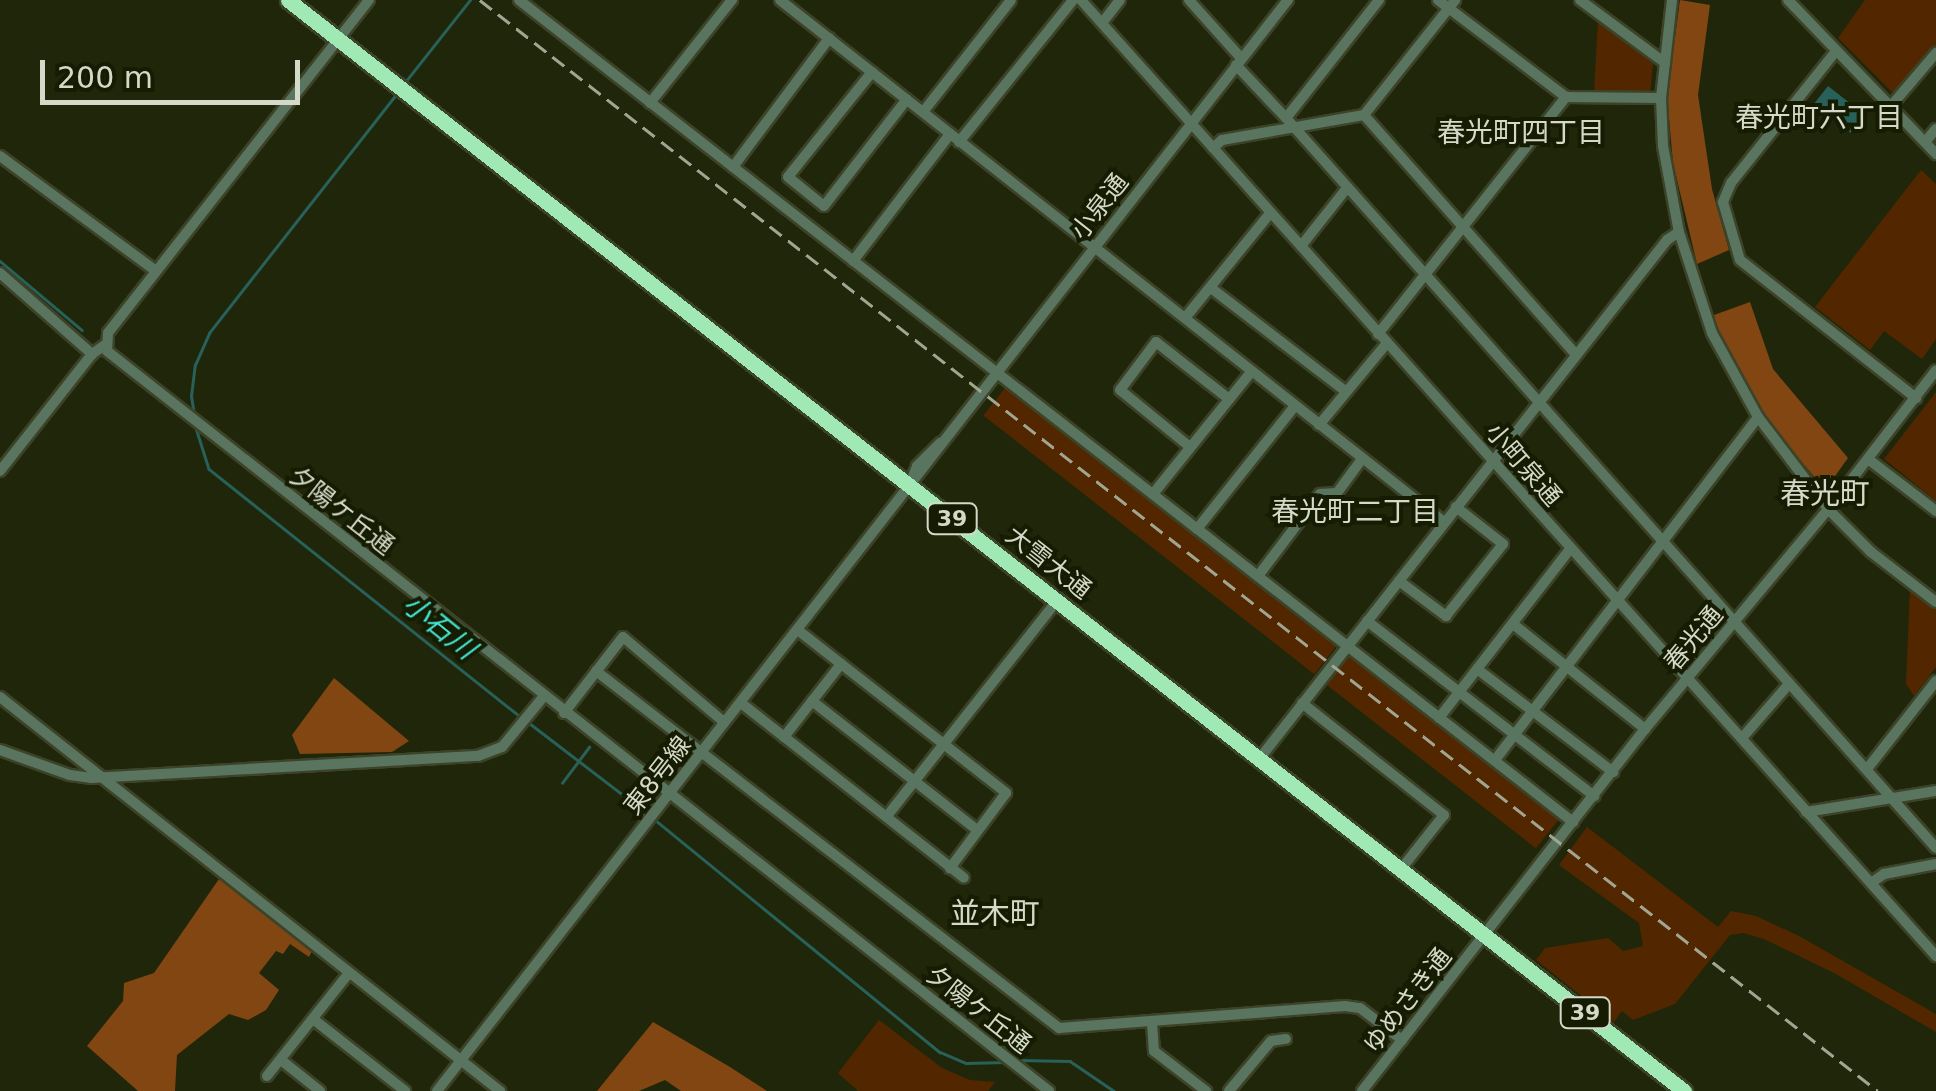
<!DOCTYPE html>
<html>
<head>
<meta charset="utf-8">
<style>
  body { margin:0 }
  #map { position:relative; width:1936px; height:1091px; overflow:hidden; background:#202609; font-family:"DejaVu Sans","Noto Sans JP",sans-serif }
  div>[style] { position:absolute }
  [style*='--x'] { left:calc(var(--x)*1px); top:calc(var(--y)*1px); width:calc(var(--w)*1px); rotate:calc(var(--a)*1deg) }
  .green>* { inset:0; background:#522700; transform-origin:0 0 }
  .forest>* { inset:0; background:#814611 }
  .water>* { inset:0; background:#27615a; transform-origin:0 0 }
  .stream>* { height:2.5px; margin:-1.25px; padding:0 1.25px; transform-origin:1.25px; border-radius:1.25px; background:#27615a }
  .roads { filter:drop-shadow(2px 0 #3d4328) drop-shadow(-2px 0 #3d4328) drop-shadow(0 2px #3d4328) drop-shadow(0 -2px #3d4328) }
  .minor>* { height:10px; margin:-5px; padding:0 5px; transform-origin:5px; border-radius:5px; background:#597560 }
  .highway>* { height:15px; margin:-7.5px; padding:0 7.5px; transform-origin:7.5px; border-radius:7.5px; background:#a1e9b4 }
  .rail>* { height:2.5px; margin-top:-1.25px; transform-origin:0; background:repeating-linear-gradient(90deg,#a1a692 0 15px,transparent 0 23px) }
  span { translate:-50% -50%; white-space:nowrap; text-align:center; line-height:1.15; -webkit-text-stroke:8px #161c02; paint-order:stroke }
  .shield-label span { padding:2px 8px; background:#161c02; border:2px solid; border-radius:8px; -webkit-text-stroke-width:0 }
  .shield-label { font-size:22px; color:#d4d9c8; font-weight:700 }
  .street-label { font-size:25px; color:#d4d9c8 }
  .neighbourhood-label { font-size:28px; color:#d4d9c8 }
  .water-label { font-size:28px; color:#42e4d3; font-style:italic }
  .quarter-label { font-size:30px; color:#d4d9c8 }
  .scale { position:absolute; left:40px; top:60px; width:260px; height:45px; box-sizing:border-box; border:5px solid #d4d9c8; border-top:0; padding-left:12px; font-size:30px; line-height:35px; white-space:nowrap; color:#d4d9c8; -webkit-text-stroke:8px #161c02; paint-order:stroke }
</style>
</head>
<body>
<div id="map">
  <div class="green">
    <i style="clip-path:polygon(1865px 0,1936px 0,1936px 47px,1895px 95px,1838px 38px)"></i>
    <i style="clip-path:polygon(1598px 21px,1653px 64px,1650px 93px,1594px 92px)"></i>
    <i style="clip-path:polygon(1921px 170px,1936px 184px,1936px 339px,1922px 359px,1884px 331px,1870px 350px,1815px 307px)"></i>
    <i style="left:1005px;top:388px;width:420px;height:35px;rotate:38deg"></i>
    <i style="clip-path:polygon(1936px 392px,1936px 501px,1884px 459px)"></i>
    <i style="clip-path:polygon(1910px 588px,1936px 608px,1936px 667px,1914px 696px,1906px 684px)"></i>
    <i style="left:1349px;top:654px;width:267px;height:38px;rotate:38deg"></i>
    <i style="clip-path:polygon(1587px 827px,1718px 927px,1731px 911px,1756px 916px,1799px 936px,1936px 1014px,1936px 1032px,1836px 974px,1764px 939px,1743px 933px,1730px 935px,1675px 1004px,1633px 1020px,1622px 1011px,1614px 1022px,1536px 960px,1545px 948px,1608px 938px,1623px 951px,1643px 946px,1639px 923px,1559px 865px)"></i>
    <i style="clip-path:polygon(879px 1020px,942px 1068px,970px 1080px,995px 1082px,988px 1091px,858px 1091px,838px 1073px)"></i>
  </div>
  <div class="forest">
    <i style="clip-path:polygon(1680px 0,1710px 5px,1698px 95px,1712px 189px,1729px 250px,1697px 264px,1673px 163px,1667px 96px)"></i>
    <i style="clip-path:polygon(1750px 302px,1773px 369px,1848px 458px,1825px 490px,1763px 415px,1716px 335px,1714px 315px)"></i>
    <i style="clip-path:polygon(334px 678px,409px 741px,392px 752px,300px 754px,292px 735px)"></i>
    <i style="clip-path:polygon(219px 879px,312px 951px,309px 957px,290px 944px,283px 954px,276px 951px,259px 973px,279px 990px,266px 1010px,248px 1020px,229px 1014px,177px 1055px,175px 1091px,138px 1091px,87px 1046px,123px 1001px,124px 983px,154px 973px)"></i>
    <i style="clip-path:polygon(653px 1022px,730px 1067px,767px 1091px,681px 1091px,665px 1080px,639px 1091px,597px 1091px)"></i>
  </div>
  <div class="water">
    <i style="left:1828px;top:86px;width:47px;height:23px;rotate:38deg"></i>
  </div>
  <div class="stream">
    <i style="--x:406;--y:81;--w:103;--a:-51.7"></i>
    <i style="--x:0;--y:261;--w:107;--a:40.1"></i>
    <i style="--x:194;--y:415;--w:19;--a:-99"></i>
    <i style="--x:191;--y:396;--w:31;--a:-83"></i>
    <i style="--x:195;--y:365;--w:35;--a:-66"></i>
    <i style="--x:209;--y:333;--w:306;--a:-51.9"></i>
    <i style="--x:196;--y:428;--w:43;--a:72.4"></i>
    <i style="--x:209;--y:469;--w:399;--a:38.5"></i>
    <i style="--x:528;--y:722;--w:151;--a:37.5"></i>
    <i style="--x:562;--y:783;--w:45;--a:-53.1"></i>
    <i style="--x:654;--y:819;--w:369;--a:39.2"></i>
    <i style="--x:940;--y:1052;--w:28;--a:23"></i>
    <i style="--x:966;--y:1063;--w:40;--a:-1.4"></i>
    <i style="--x:1019;--y:1060;--w:51;--a:1.1"></i>
    <i style="--x:1070;--y:1061;--w:53;--a:34.3"></i>
  </div>
  <div class="roads">
    <div class="minor">
      <i style="--x:369;--y:0;--w:423;--a:128.1"></i>
      <i style="--x:108;--y:333;--w:18;--a:93"></i>
      <i style="--x:107;--y:351;--w:1198;--a:38.15"></i>
      <i style="--x:519;--y:0;--w:1337;--a:37.95"></i>
      <i style="--x:780;--y:0;--w:845;--a:38.17"></i>
      <i style="--x:1081;--y:0;--w:1283;--a:48.19"></i>
      <i style="--x:1189;--y:0;--w:78;--a:48.1"></i>
      <i style="--x:1379;--y:0;--w:150;--a:128.2"></i>
      <i style="--x:1286;--y:118;--w:977;--a:48.32"></i>
      <i style="--x:1438;--y:0;--w:161;--a:37.2"></i>
      <i style="--x:1566;--y:97;--w:95;--a:0.6"></i>
      <i style="--x:1580;--y:0;--w:106;--a:36.5"></i>
      <i style="--x:1672;--y:0;--w:99;--a:96.4"></i>
      <i style="--x:1661;--y:98;--w:48;--a:87.6"></i>
      <i style="--x:1663;--y:146;--w:87;--a:79.5"></i>
      <i style="--x:1679;--y:232;--w:106;--a:71.9"></i>
      <i style="--x:1712;--y:333;--w:96;--a:61.3"></i>
      <i style="--x:1758;--y:417;--w:116;--a:52.7"></i>
      <i style="--x:1828;--y:509;--w:61;--a:45"></i>
      <i style="--x:1871;--y:552;--w:82;--a:37.6"></i>
      <i style="--x:1788;--y:0;--w:214;--a:46.1"></i>
      <i style="--x:1102;--y:23;--w:29;--a:-52"></i>
      <i style="--x:1836;--y:51;--w:169;--a:128.5"></i>
      <i style="--x:1731;--y:183;--w:21;--a:113"></i>
      <i style="--x:1723;--y:202;--w:60;--a:73.7"></i>
      <i style="--x:1740;--y:260;--w:224;--a:38.1"></i>
      <i style="--x:1236;--y:65;--w:73;--a:46.7"></i>
      <i style="--x:872;--y:72;--w:134;--a:128.7"></i>
      <i style="--x:788;--y:177;--w:46;--a:38.9"></i>
      <i style="--x:824;--y:206;--w:135;--a:-52.2"></i>
      <i style="--x:650;--y:103;--w:132;--a:-51.5"></i>
      <i style="--x:1891;--y:106;--w:70;--a:-49.7"></i>
      <i style="--x:923;--y:112;--w:142;--a:-51.8"></i>
      <i style="--x:1364;--y:115;--w:320;--a:48.5"></i>
      <i style="--x:959;--y:142;--w:182;--a:-51.2"></i>
      <i style="--x:1925;--y:142;--w:17;--a:-50"></i>
      <i style="--x:1213;--y:148;--w:12;--a:-42"></i>
      <i style="--x:1222;--y:140;--w:144;--a:-10"></i>
      <i style="--x:1364;--y:115;--w:147;--a:-51.6"></i>
      <i style="--x:0;--y:156;--w:194;--a:36.4"></i>
      <i style="--x:733;--y:167;--w:161;--a:-53.3"></i>
      <i style="--x:1301;--y:246;--w:74;--a:-51.6"></i>
      <i style="--x:853;--y:261;--w:160;--a:-52.6"></i>
      <i style="--x:0;--y:273;--w:123;--a:41.4"></i>
      <i style="--x:1211;--y:288;--w:169;--a:37.5"></i>
      <i style="--x:1185;--y:318;--w:136;--a:-50.9"></i>
      <i style="--x:1378;--y:334;--w:303;--a:-51.6"></i>
      <i style="--x:1319;--y:425;--w:107;--a:-50.3"></i>
      <i style="--x:1190;--y:447;--w:90;--a:-140.8"></i>
      <i style="--x:1120;--y:390;--w:60;--a:-53.1"></i>
      <i style="--x:1156;--y:342;--w:93;--a:38"></i>
      <i style="--x:1868;--y:459;--w:86;--a:37.4"></i>
      <i style="--x:0;--y:471;--w:149;--a:-51.8"></i>
      <i style="--x:92;--y:354;--w:16;--a:-35"></i>
      <i style="--x:911;--y:481;--w:16;--a:-68"></i>
      <i style="--x:917;--y:466;--w:33;--a:-45"></i>
      <i style="--x:1153;--y:494;--w:156;--a:-51.2"></i>
      <i style="--x:1197;--y:529;--w:156;--a:-51.5"></i>
      <i style="--x:1258;--y:576;--w:103;--a:-52.9"></i>
      <i style="--x:1320;--y:494;--w:17;--a:-3"></i>
      <i style="--x:1337;--y:493;--w:42;--a:-53.7"></i>
      <i style="--x:1399;--y:581;--w:59;--a:36.7"></i>
      <i style="--x:1446;--y:616;--w:92;--a:-51.6"></i>
      <i style="--x:1503;--y:544;--w:60;--a:-141.8"></i>
      <i style="--x:1367;--y:621;--w:287;--a:37.6"></i>
      <i style="--x:1513;--y:624;--w:169;--a:38.5"></i>
      <i style="--x:799;--y:631;--w:263;--a:38"></i>
      <i style="--x:1006;--y:793;--w:94;--a:126.7"></i>
      <i style="--x:1477;--y:669;--w:171;--a:37.1"></i>
      <i style="--x:596;--y:671;--w:585;--a:37.63"></i>
      <i style="--x:1059;--y:1028;--w:287;--a:-4.4"></i>
      <i style="--x:1345;--y:1006;--w:15;--a:8"></i>
      <i style="--x:1360;--y:1008;--w:53;--a:37.3"></i>
      <i style="--x:0;--y:697;--w:637;--a:38.24"></i>
      <i style="--x:812;--y:701;--w:209;--a:38"></i>
      <i style="--x:741;--y:703;--w:283;--a:38.1"></i>
      <i style="--x:1302;--y:703;--w:181;--a:38.3"></i>
      <i style="--x:1444;--y:815;--w:69;--a:128.5"></i>
      <i style="--x:564;--y:713;--w:96;--a:-52.2"></i>
      <i style="--x:623;--y:637;--w:132;--a:40.1"></i>
      <i style="--x:1439;--y:718;--w:214;--a:-52.2"></i>
      <i style="--x:784;--y:737;--w:93;--a:-52"></i>
      <i style="--x:1742;--y:738;--w:72;--a:-49"></i>
      <i style="--x:0;--y:750;--w:74;--a:19.7"></i>
      <i style="--x:70;--y:775;--w:22;--a:8"></i>
      <i style="--x:92;--y:778;--w:387;--a:-3.3"></i>
      <i style="--x:478;--y:756;--w:26;--a:-21"></i>
      <i style="--x:502;--y:747;--w:66;--a:-50.5"></i>
      <i style="--x:1260;--y:758;--w:659;--a:-51.84"></i>
      <i style="--x:1667;--y:240;--w:14;--a:-34"></i>
      <i style="--x:1495;--y:760;--w:432;--a:-52.5"></i>
      <i style="--x:1867;--y:769;--w:112;--a:-51.9"></i>
      <i style="--x:1806;--y:812;--w:132;--a:-9.2"></i>
      <i style="--x:887;--y:816;--w:273;--a:-51.7"></i>
      <i style="--x:1871;--y:883;--w:16;--a:-35"></i>
      <i style="--x:1884;--y:874;--w:53;--a:-10.9"></i>
      <i style="--x:313;--y:1019;--w:117;--a:38"></i>
      <i style="--x:1152;--y:1023;--w:28;--a:86"></i>
      <i style="--x:1154;--y:1051;--w:66;--a:37.6"></i>
      <i style="--x:281;--y:1060;--w:50;--a:38.5"></i>
      <i style="--x:267;--y:1076;--w:130;--a:-51.5"></i>
      <i style="--x:437;--y:1091;--w:1384;--a:-52.05"></i>
      <i style="--x:1229;--y:1091;--w:65;--a:-50"></i>
      <i style="--x:1271;--y:1041;--w:15;--a:-8"></i>
      <i style="--x:1362;--y:1091;--w:459;--a:-52"></i>
      <i style="--x:1645;--y:729;--w:302;--a:-50.2"></i>
      <i style="--x:1838;--y:497;--w:160;--a:-52.3"></i>
    </div>
    <div class="highway">
      <i style="--x:288;--y:0;--w:1772;--a:38.01"></i>
    </div>
  </div>
  <div class="rail">
    <i style="--x:480;--y:0;--w:1773;--a:37.97"></i>
  </div>
  <div class="shield-label">
    <span style="left:952px;top:519px">39</span>
    <span style="left:1585px;top:1013px">39</span>
  </div>
  <div class="street-label">
    <span style="left:1100px;top:207px;rotate:-52deg">小泉通</span>
    <span style="left:1523px;top:465px;rotate:49deg">小町泉通</span>
    <span style="left:341px;top:511px;rotate:38deg">夕陽ケ丘通</span>
    <span style="left:1048px;top:563px;rotate:38deg">大雪大通</span>
    <span style="left:1694px;top:639px;rotate:-50deg">春光通</span>
    <span style="left:658px;top:776px;rotate:-52deg">東8号線</span>
    <span style="left:1408px;top:1001px;rotate:-52deg">ゆめさき通</span>
    <span style="left:978px;top:1010px;rotate:38deg">夕陽ケ丘通</span>
  </div>
  <div class="neighbourhood-label">
    <span style="left:1819px;top:118px">春光町六丁目</span>
    <span style="left:1521px;top:133px">春光町四丁目</span>
    <span style="left:1355px;top:512px">春光町二丁目</span>
  </div>
  <div class="water-label">
    <span style="left:439px;top:627px;rotate:39deg">小石川</span>
  </div>
  <div class="quarter-label">
    <span style="left:1825px;top:494px">春光町</span>
    <span style="left:995px;top:914px">並木町</span>
  </div>
  <div class="scale">200 m</div>
</div>
</body>
</html>
